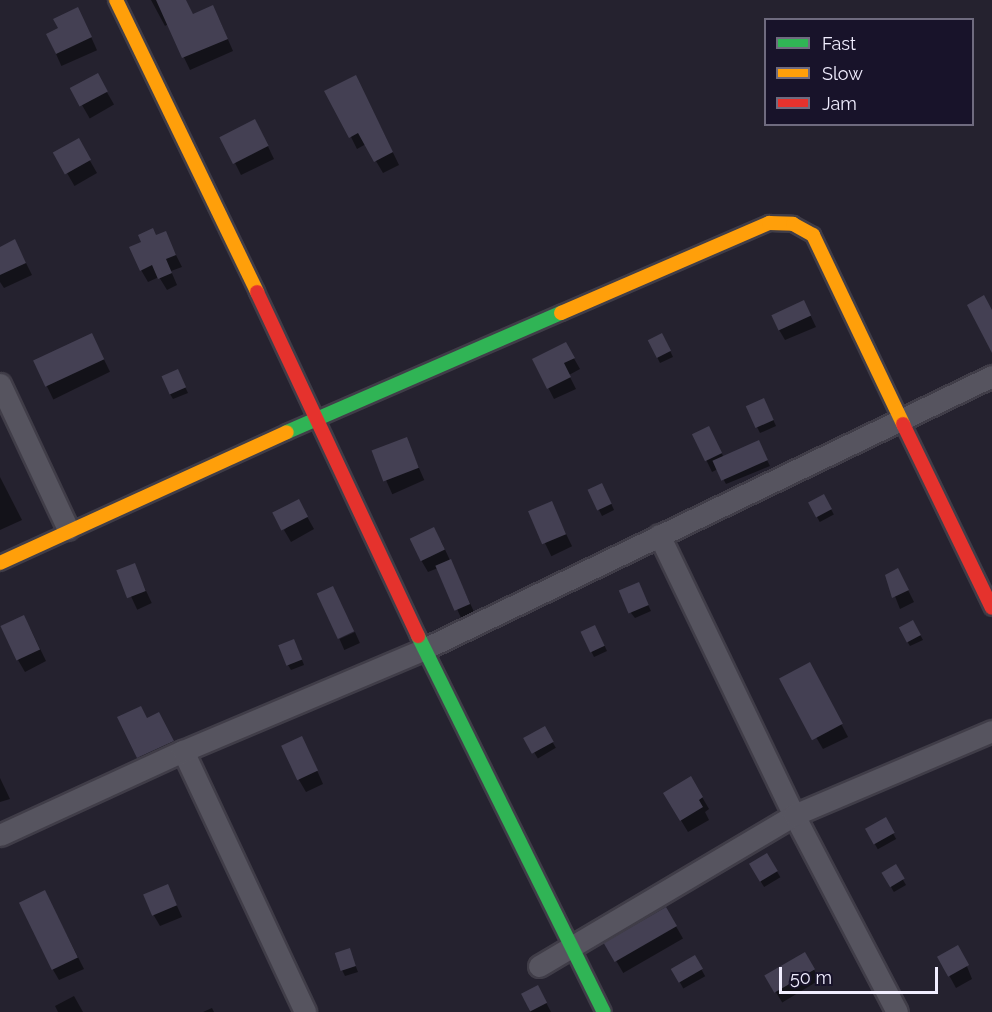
<!DOCTYPE html>
<html>
<head>
<meta charset="utf-8">
<style>
  body { margin:0 }
  #map { position:relative; width:992px; height:1012px; overflow:hidden; background:#25222f; font-family:Raleway,sans-serif }
  div>[style] { position:absolute }
  [style*='--x'] { left:calc(var(--x)*1px); top:calc(var(--y)*1px); width:calc(var(--w)*1px); rotate:calc(var(--a)*1deg) }
  .shadow>* { inset:0; background:#0007; transform-origin:0 0 }
  .building>* { inset:0; background:#444053; transform-origin:0 0 }
  .roads { filter:drop-shadow(2px 0 #403d48) drop-shadow(-2px 0 #403d48) drop-shadow(0 2px #403d48) drop-shadow(0 -2px #403d48) }
  .street>* { height:21px; margin:-10.5px; padding:0 10.5px; transform-origin:10.5px; border-radius:10.5px; background:#56545f }
  .fast>* { height:14px; margin:-7px; padding:0 7px; transform-origin:7px; border-radius:7px; background:#30b455 }
  .slow>* { height:14px; margin:-7px; padding:0 7px; transform-origin:7px; border-radius:7px; background:#ff9f0a }
  .jam>* { height:14px; margin:-7px; padding:0 7px; transform-origin:7px; border-radius:7px; background:#e5322d }
  span { translate:-50% -50%; white-space:nowrap; text-align:center; line-height:1.15; -webkit-text-stroke:6px #18132a; paint-order:stroke }
  .legend { position:absolute; left:764px; top:18px; width:210px; height:108px; box-sizing:border-box; background:#18132a; border:2px solid #6f6b7f; margin:0; padding:8px 10px; list-style:none; font-size:18px; color:#f1eeff }
  .legend li { display:flex; align-items:center; gap:12px; height:30px }
  .legend b { width:30px; border:2px solid #6f6b7f }
  .scale { position:absolute; left:779px; top:967px; width:159px; height:27px; box-sizing:border-box; border:3px solid #f1eeff; border-top:0; padding-left:8px; font-size:18px; line-height:21px; white-space:nowrap; color:#f1eeff; -webkit-text-stroke:4px #18132a; paint-order:stroke }
</style>
</head>
<body>
<div id="map">
  <div class="shadow">
    <i style="clip-path:polygon(151px 0,185px 0,193px 15px,219px 19px,233px 51px,190px 70px,168px 24px,165px 26px)"></i>
    <i style="left:84px;top:21px;width:32px;height:39px;rotate:66deg"></i>
    <i style="left:97px;top:75px;width:34px;height:28px;rotate:60deg"></i>
    <i style="clip-path:polygon(362px 89px,399px 165px,383px 173px,366px 144px,357px 149px,351px 137px)"></i>
    <i style="clip-path:polygon(261px 132px,274px 159px,241px 175px,235px 163px)"></i>
    <i style="left:78px;top:140px;width:38px;height:26px;rotate:60deg"></i>
    <i style="clip-path:polygon(165px 233px,182px 267px,171px 271px,177px 285px,167px 290px,159px 277px,148px 282px,141px 270px,156px 237px)"></i>
    <i style="clip-path:polygon(0 248px,21px 253px,32px 275px,4px 288px,0 282px)"></i>
    <i style="clip-path:polygon(804px 302px,816px 327px,785px 340px,778px 328px)"></i>
    <i style="left:92px;top:335px;width:41px;height:63px;rotate:64deg"></i>
    <i style="clip-path:polygon(665px 340px,673px 357px,660px 363px,657px 357px)"></i>
    <i style="clip-path:polygon(572px 355px,580px 369px,569px 375px,576px 389px,554px 399px,534px 360px)"></i>
    <i style="clip-path:polygon(180px 376px,188px 393px,173px 399px,170px 394px)"></i>
    <i style="clip-path:polygon(767px 406px,776px 426px,760px 433px,757px 427px)"></i>
    <i style="clip-path:polygon(709px 428px,724px 458px,761px 448px,770px 466px,726px 484px,718px 469px,712px 472px,694px 434px)"></i>
    <i style="left:406px;top:439px;width:45px;height:35px;rotate:66deg"></i>
    <i style="clip-path:polygon(0 477px,22px 520px,0 530px)"></i>
    <i style="clip-path:polygon(605px 490px,614px 510px,602px 516px,599px 510px)"></i>
    <i style="left:824px;top:496px;width:21px;height:16px;rotate:62deg"></i>
    <i style="left:551px;top:503px;width:48px;height:23px;rotate:64deg"></i>
    <i style="clip-path:polygon(305px 513px,314px 529px,291px 542px,284px 530px)"></i>
    <i style="clip-path:polygon(441px 541px,476px 616px,463px 622px,438px 568px,428px 572px,421px 560px)"></i>
    <i style="left:134px;top:565px;width:42px;height:16px;rotate:65deg"></i>
    <i style="clip-path:polygon(887px 576px,904px 582px,914px 602px,900px 609px)"></i>
    <i style="clip-path:polygon(641px 590px,651px 611px,635px 618px,631px 613px)"></i>
    <i style="clip-path:polygon(913px 622px,923px 640px,910px 646px,907px 641px)"></i>
    <i style="clip-path:polygon(30px 628px,46px 661px,25px 672px,18px 660px)"></i>
    <i style="left:355px;top:632px;width:12px;height:17px;rotate:66deg"></i>
    <i style="clip-path:polygon(582px 632px,598px 632px,607px 651px,594px 657px)"></i>
    <i style="clip-path:polygon(297px 647px,304px 665px,291px 670px,288px 665px)"></i>
    <i style="clip-path:polygon(816px 676px,848px 737px,823px 749px,781px 678px)"></i>
    <i style="clip-path:polygon(147px 720px,165px 726px,179px 753px,145px 769px,139px 757px)"></i>
    <i style="left:544px;top:728px;width:23px;height:21px;rotate:59deg"></i>
    <i style="clip-path:polygon(308px 750px,323px 784px,306px 792px,299px 780px)"></i>
    <i style="clip-path:polygon(0 778px,10px 799px,0 802px)"></i>
    <i style="clip-path:polygon(691px 778px,709px 809px,705px 812px,709px 820px,688px 832px,665px 794px)"></i>
    <i style="left:885px;top:819px;width:23px;height:21px;rotate:61deg"></i>
    <i style="left:767px;top:855px;width:26px;height:19px;rotate:59deg"></i>
    <i style="left:895px;top:866px;width:22px;height:14px;rotate:60deg"></i>
    <i style="clip-path:polygon(168px 886px,182px 917px,160px 926px,153px 914px)"></i>
    <i style="clip-path:polygon(51px 904px,84px 969px,59px 980px,52px 968px)"></i>
    <i style="left:666px;top:909px;width:34px;height:69px;rotate:60deg"></i>
    <i style="clip-path:polygon(349px 949px,358px 972px,345px 976px,342px 970px)"></i>
    <i style="left:805px;top:955px;width:29px;height:44px;rotate:59deg"></i>
    <i style="clip-path:polygon(939px 957px,964px 959px,972px 979px,956px 988px)"></i>
    <i style="left:695px;top:958px;width:21px;height:25px;rotate:61deg"></i>
    <i style="clip-path:polygon(538px 987px,551px 1012px,530px 1012px,523px 994px)"></i>
    <i style="clip-path:polygon(74px 996px,83px 1012px,58px 1012px,55px 1006px)"></i>
    <i style="clip-path:polygon(212px 1008px,214px 1012px,203px 1012px)"></i>
  </div>
  <div class="building">
    <i style="clip-path:polygon(156px 0,186px 0,193px 14px,213px 5px,228px 39px,182px 58px)"></i>
    <i style="clip-path:polygon(78px 7px,92px 37px,56px 54px,46px 34px,58px 28px,53px 19px)"></i>
    <i style="left:98px;top:73px;width:21px;height:32px;rotate:62deg"></i>
    <i style="clip-path:polygon(356px 75px,393px 152px,374px 162px,358px 133px,349px 138px,324px 91px)"></i>
    <i style="left:255px;top:119px;width:30px;height:40px;rotate:63deg"></i>
    <i style="left:79px;top:138px;width:25px;height:30px;rotate:61deg"></i>
    <i style="clip-path:polygon(153px 228px,156px 235px,166px 231px,176px 255px,166px 259px,172px 273px,158px 279px,152px 265px,140px 271px,129px 247px,141px 242px,138px 235px)"></i>
    <i style="clip-path:polygon(15px 239px,26px 263px,0 275px,0 247px)"></i>
    <i style="clip-path:polygon(984px 295px,992px 310px,992px 353px,967px 305px)"></i>
    <i style="left:804px;top:300px;width:17px;height:36px;rotate:65deg"></i>
    <i style="left:92px;top:333px;width:29px;height:65px;rotate:65deg"></i>
    <i style="left:662px;top:333px;width:20px;height:16px;rotate:63deg"></i>
    <i style="clip-path:polygon(566px 342px,575px 358px,564px 363px,571px 377px,547px 389px,532px 359px)"></i>
    <i style="left:178px;top:369px;width:20px;height:18px;rotate:66deg"></i>
    <i style="left:764px;top:398px;width:24px;height:20px;rotate:66deg"></i>
    <i style="left:709px;top:426px;width:30px;height:19px;rotate:64deg"></i>
    <i style="left:407px;top:437px;width:33px;height:38px;rotate:69deg"></i>
    <i style="left:759px;top:440px;width:22px;height:51px;rotate:66deg"></i>
    <i style="left:602px;top:483px;width:23px;height:16px;rotate:65deg"></i>
    <i style="left:824px;top:494px;width:17px;height:18px;rotate:62deg"></i>
    <i style="left:299px;top:499px;width:20px;height:30px;rotate:63deg"></i>
    <i style="left:552px;top:501px;width:36px;height:26px;rotate:67deg"></i>
    <i style="left:434px;top:527px;width:25px;height:27px;rotate:64deg"></i>
    <i style="left:451px;top:559px;width:49px;height:17px;rotate:67deg"></i>
    <i style="left:135px;top:563px;width:30px;height:20px;rotate:69deg"></i>
    <i style="clip-path:polygon(898px 568px,909px 590px,892px 598px,885px 575px)"></i>
    <i style="left:639px;top:582px;width:25px;height:22px;rotate:67deg"></i>
    <i style="left:333px;top:586px;width:50px;height:18px;rotate:65deg"></i>
    <i style="left:24px;top:615px;width:38px;height:26px;rotate:65deg"></i>
    <i style="left:913px;top:620px;width:17px;height:16px;rotate:62deg"></i>
    <i style="left:595px;top:625px;width:23px;height:16px;rotate:65deg"></i>
    <i style="left:294px;top:639px;width:22px;height:17px;rotate:68deg"></i>
    <i style="left:810px;top:662px;width:70px;height:35px;rotate:62deg"></i>
    <i style="clip-path:polygon(141px 706px,147px 718px,159px 712px,174px 741px,137px 758px,117px 717px)"></i>
    <i style="left:545px;top:726px;width:18px;height:25px;rotate:61deg"></i>
    <i style="left:302px;top:736px;width:38px;height:23px;rotate:65deg"></i>
    <i style="clip-path:polygon(691px 776px,703px 797px,699px 800px,703px 807px,680px 821px,663px 793px)"></i>
    <i style="left:886px;top:817px;width:18px;height:24px;rotate:61deg"></i>
    <i style="left:767px;top:853px;width:21px;height:21px;rotate:59deg"></i>
    <i style="left:896px;top:864px;width:17px;height:17px;rotate:59deg"></i>
    <i style="left:168px;top:884px;width:23px;height:27px;rotate:67deg"></i>
    <i style="left:45px;top:890px;width:75px;height:29px;rotate:64deg"></i>
    <i style="left:666px;top:907px;width:22px;height:72px;rotate:60deg"></i>
    <i style="left:958px;top:945px;width:23px;height:24px;rotate:61deg"></i>
    <i style="left:350px;top:948px;width:19px;height:16px;rotate:72deg"></i>
    <i style="left:805px;top:952px;width:20px;height:47px;rotate:60deg"></i>
    <i style="left:695px;top:955px;width:16px;height:28px;rotate:60deg"></i>
    <i style="left:538px;top:985px;width:20px;height:19px;rotate:63deg"></i>
  </div>
  <div class="roads">
    <div class="street">
      <i style="--x:0;--y:384;--w:160;--a:64.9"></i>
      <i style="--x:659;--y:535;--w:311;--a:64.3"></i>
      <i style="--x:794;--y:815;--w:222;--a:62.4"></i>
      <i style="--x:183;--y:751;--w:288;--a:64.9"></i>
      <i style="--x:0;--y:835;--w:201;--a:-24.7"></i>
      <i style="--x:183;--y:751;--w:262;--a:-22.9"></i>
      <i style="--x:424;--y:649;--w:630;--a:-25.67"></i>
      <i style="--x:539;--y:966;--w:296;--a:-30.6"></i>
      <i style="--x:794;--y:815;--w:215;--a:-23"></i>
    </div>
    <div class="fast">
      <i style="--x:287;--y:432;--w:299;--a:-23.5"></i>
      <i style="--x:418;--y:636;--w:419;--a:63.7"></i>
    </div>
    <div class="slow">
      <i style="--x:116;--y:0;--w:324;--a:64.2"></i>
      <i style="--x:561;--y:313;--w:227;--a:-23.4"></i>
      <i style="--x:769;--y:223;--w:24;--a:2"></i>
      <i style="--x:793;--y:224;--w:23;--a:29"></i>
      <i style="--x:813;--y:235;--w:209;--a:64.5"></i>
      <i style="--x:0;--y:563;--w:315;--a:-24.5"></i>
    </div>
    <div class="jam">
      <i style="--x:257;--y:292;--w:380;--a:64.9"></i>
      <i style="--x:903;--y:424;--w:204;--a:64.2"></i>
    </div>
  </div>
  <ul class="legend">
  <li><b style="height:8px;background:#30b455"></b>Fast</li>
  <li><b style="height:8px;background:#ff9f0a"></b>Slow</li>
  <li><b style="height:8px;background:#e5322d"></b>Jam</li>
  </ul>
  <div class="scale">50 m</div>
</div>
</body>
</html>
